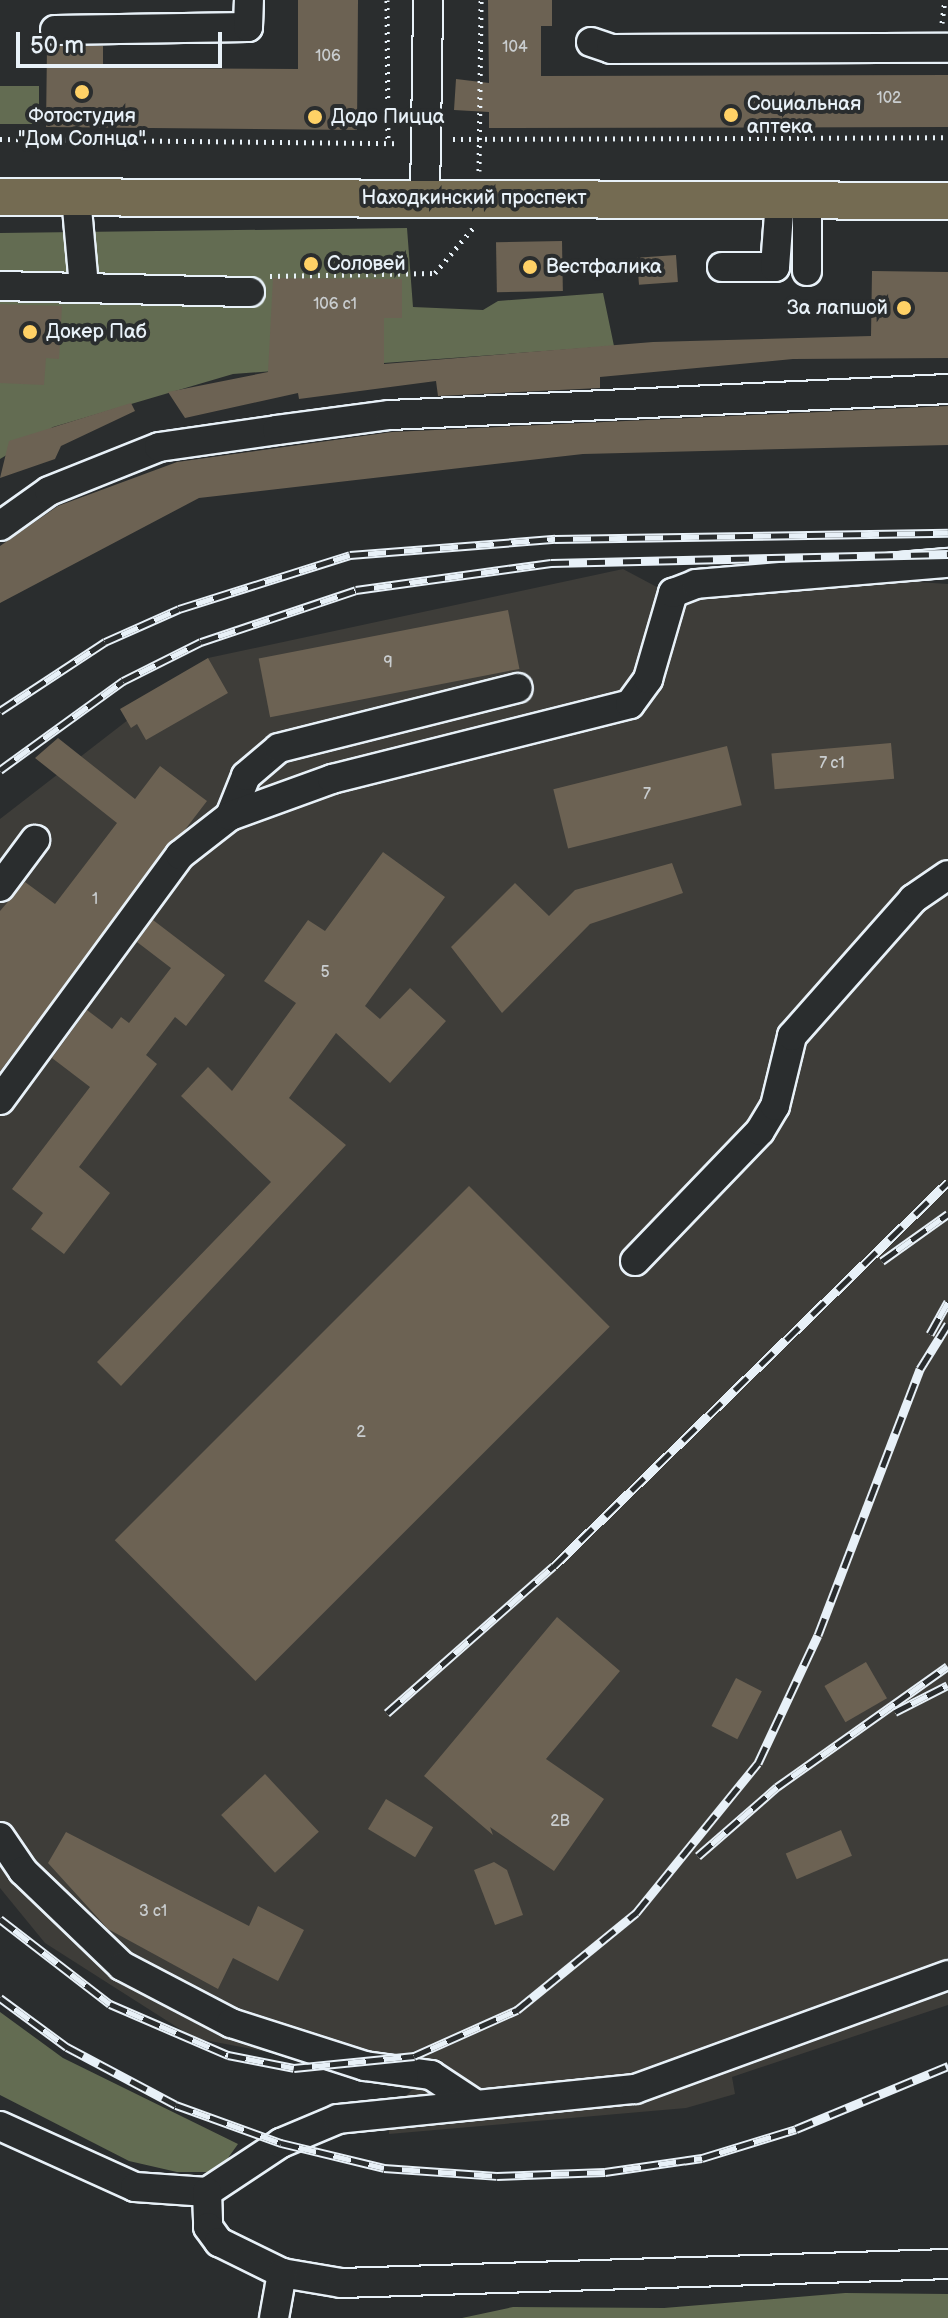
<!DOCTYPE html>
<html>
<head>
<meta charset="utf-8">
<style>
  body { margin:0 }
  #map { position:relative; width:948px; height:2318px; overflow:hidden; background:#2a2d2e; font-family:"Balsamiq Sans",sans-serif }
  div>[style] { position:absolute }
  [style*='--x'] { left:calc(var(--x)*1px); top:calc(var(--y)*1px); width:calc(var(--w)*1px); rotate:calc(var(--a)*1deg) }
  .built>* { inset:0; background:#3e3d39 }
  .green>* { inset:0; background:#636c52; transform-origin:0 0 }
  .building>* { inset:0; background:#6c6253; transform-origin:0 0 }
  .path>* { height:5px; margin-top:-2.5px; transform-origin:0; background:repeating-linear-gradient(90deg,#e8f1f8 0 2px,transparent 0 8px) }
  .roads { filter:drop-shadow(2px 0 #e8f1f8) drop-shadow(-2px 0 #e8f1f8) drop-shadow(0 2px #e8f1f8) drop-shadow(0 -2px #e8f1f8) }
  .minor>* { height:28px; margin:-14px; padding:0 14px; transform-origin:14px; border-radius:14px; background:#2a2d2e }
  .major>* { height:36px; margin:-18px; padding:0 18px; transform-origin:18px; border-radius:18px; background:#746b52 }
  .rail>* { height:9px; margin-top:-4.5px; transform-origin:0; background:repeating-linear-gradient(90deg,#2a2d2e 0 18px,#e8f1f8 0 36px); box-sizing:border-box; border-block:2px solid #e8f1f8 }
  .dots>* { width:22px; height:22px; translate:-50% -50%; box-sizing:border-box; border:4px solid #2a2d2e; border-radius:50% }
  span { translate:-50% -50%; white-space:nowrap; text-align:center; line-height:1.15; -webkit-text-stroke:8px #2a2d2e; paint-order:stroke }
  .number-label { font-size:16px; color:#c9cdcf }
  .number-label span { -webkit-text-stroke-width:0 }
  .poi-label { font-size:20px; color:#e8f1f8 }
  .left { translate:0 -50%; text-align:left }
  .right { translate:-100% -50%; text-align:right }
  .street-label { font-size:20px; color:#e8f1f8 }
  .scale { position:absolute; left:16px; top:32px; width:206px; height:36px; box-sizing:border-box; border:4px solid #e8f1f8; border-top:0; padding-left:10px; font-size:24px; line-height:28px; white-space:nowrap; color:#e8f1f8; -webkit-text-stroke:6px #2a2d2e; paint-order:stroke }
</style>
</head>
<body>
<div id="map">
  <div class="built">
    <i style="clip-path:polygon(623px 569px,685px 602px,858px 578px,948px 584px,948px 2005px,732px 2077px,735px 2094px,686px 2108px,389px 2134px,389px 2113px,442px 2060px,335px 2065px,194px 2038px,45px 1943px,0 1888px,0 819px,208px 658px)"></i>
  </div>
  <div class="green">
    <i style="left:0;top:86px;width:39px;height:38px"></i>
    <i style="clip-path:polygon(407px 228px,413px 307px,483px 310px,498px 301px,603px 293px,614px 346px,233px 374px,53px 427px,0 459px,0 233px)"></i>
    <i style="clip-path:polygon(0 2012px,63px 2058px,238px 2144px,218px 2172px,177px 2172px,129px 2161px,0 2095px)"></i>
    <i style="clip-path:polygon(845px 2293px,948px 2294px,948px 2318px,462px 2318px,513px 2307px,664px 2308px)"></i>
  </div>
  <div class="building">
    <i style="clip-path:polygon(298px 0,358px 0,357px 130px,46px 127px,47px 46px,103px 46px,103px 68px,298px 69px)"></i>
    <i style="clip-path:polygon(488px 0,552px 0,552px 26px,541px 26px,541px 76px,948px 75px,948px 127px,489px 128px,489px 112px,454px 110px,456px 79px,489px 83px)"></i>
    <i style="left:562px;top:241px;width:50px;height:66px;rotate:89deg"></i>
    <i style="left:676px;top:255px;width:27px;height:39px;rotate:86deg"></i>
    <i style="clip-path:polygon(872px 271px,948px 272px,948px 358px,793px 359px,600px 377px,600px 388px,438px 396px,436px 381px,299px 399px,298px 393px,185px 418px,168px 392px,268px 372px,273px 278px,402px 279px,402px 318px,384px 318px,384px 364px,653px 342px,871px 336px)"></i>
    <i style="clip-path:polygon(0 304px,62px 306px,59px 359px,46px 358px,44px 385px,0 383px)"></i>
    <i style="clip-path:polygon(131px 403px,135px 411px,61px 446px,55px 459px,0 478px,9px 441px)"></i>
    <i style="clip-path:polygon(948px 406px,948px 445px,583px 454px,199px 498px,0 603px,0 546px,58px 506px,177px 462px,392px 432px)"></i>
    <i style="left:508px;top:610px;width:60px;height:254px;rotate:79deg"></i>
    <i style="clip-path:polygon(208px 658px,228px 693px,146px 740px,137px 724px,131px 728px,120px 709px)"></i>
    <i style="clip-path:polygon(58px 738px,135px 799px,160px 766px,207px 801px,0 1071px,0 911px,25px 882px,55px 904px,117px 823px,35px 758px)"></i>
    <i style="left:891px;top:743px;width:36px;height:120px;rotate:85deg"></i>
    <i style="left:727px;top:746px;width:61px;height:179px;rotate:76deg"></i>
    <i style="clip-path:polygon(383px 852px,445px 897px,365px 1006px,380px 1019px,410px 988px,446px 1021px,390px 1083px,336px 1033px,289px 1098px,346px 1145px,121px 1386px,97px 1362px,271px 1182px,181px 1096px,208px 1067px,232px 1091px,296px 1003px,264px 981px,308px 920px,325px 931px)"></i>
    <i style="clip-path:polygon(672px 863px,683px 893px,590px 924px,502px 1013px,451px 947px,515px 883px,549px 916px,575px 890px)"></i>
    <i style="clip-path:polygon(153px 920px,225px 975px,186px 1026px,175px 1017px,146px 1055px,157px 1064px,79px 1167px,110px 1193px,64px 1254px,31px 1229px,43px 1213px,12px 1189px,90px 1087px,52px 1058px,87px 1010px,112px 1029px,121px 1017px,129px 1023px,171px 968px,137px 942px)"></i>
    <i style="left:469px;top:1186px;width:199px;height:501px;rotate:45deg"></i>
    <i style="clip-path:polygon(557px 1617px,620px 1671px,546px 1759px,604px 1799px,554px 1871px,490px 1827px,493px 1835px,424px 1776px)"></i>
    <i style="left:866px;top:1662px;width:42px;height:48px;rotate:60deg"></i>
    <i style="left:736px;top:1678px;width:29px;height:54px;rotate:27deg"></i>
    <i style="left:265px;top:1774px;width:79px;height:60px;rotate:47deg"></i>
    <i style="left:386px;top:1799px;width:55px;height:35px;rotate:31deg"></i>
    <i style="left:841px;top:1830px;width:28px;height:60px;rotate:67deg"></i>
    <i style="clip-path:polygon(66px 1832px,249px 1926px,258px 1906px,304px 1930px,278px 1981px,233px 1958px,218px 1989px,108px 1929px,48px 1863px)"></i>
    <i style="clip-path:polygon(494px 1862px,507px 1870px,523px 1915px,495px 1925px,474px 1870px)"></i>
  </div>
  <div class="path">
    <i style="--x:387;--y:0;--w:143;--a:89.6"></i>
    <i style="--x:942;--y:23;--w:23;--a:-83"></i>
    <i style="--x:0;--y:139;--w:399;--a:0.6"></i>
    <i style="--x:453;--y:139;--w:495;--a:-0.2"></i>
    <i style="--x:479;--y:171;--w:171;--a:-89.3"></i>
    <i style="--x:270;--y:276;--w:165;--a:-1"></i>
    <i style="--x:435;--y:273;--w:59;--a:-49.8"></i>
  </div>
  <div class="roads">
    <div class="minor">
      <i style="--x:55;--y:30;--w:193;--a:-0.9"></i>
      <i style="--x:248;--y:27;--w:27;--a:-88"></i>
      <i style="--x:591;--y:42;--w:21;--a:19"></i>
      <i style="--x:611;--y:49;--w:337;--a:-0.2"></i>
      <i style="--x:76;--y:197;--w:90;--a:84.9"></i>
      <i style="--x:425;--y:198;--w:198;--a:-89.1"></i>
      <i style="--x:807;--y:202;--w:69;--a:90"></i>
      <i style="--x:722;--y:267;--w:53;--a:0"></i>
      <i style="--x:775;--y:267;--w:66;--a:-85.7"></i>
      <i style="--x:0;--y:286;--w:250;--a:1.4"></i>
      <i style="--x:0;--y:526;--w:60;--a:-35.5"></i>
      <i style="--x:49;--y:491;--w:118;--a:-21.8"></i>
      <i style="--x:159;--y:447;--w:119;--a:-8.2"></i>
      <i style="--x:277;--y:430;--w:114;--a:-7.6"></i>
      <i style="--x:390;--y:415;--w:559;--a:-2.67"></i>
      <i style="--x:230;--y:816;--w:43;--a:-68.2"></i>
      <i style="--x:246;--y:776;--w:43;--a:-40.3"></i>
      <i style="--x:279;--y:748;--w:246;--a:-14.1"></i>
      <i style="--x:0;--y:887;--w:59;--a:-53.3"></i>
      <i style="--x:0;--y:1100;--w:304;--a:-53.7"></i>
      <i style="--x:180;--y:855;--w:63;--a:-38"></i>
      <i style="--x:230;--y:816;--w:109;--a:-19.9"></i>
      <i style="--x:332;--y:779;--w:307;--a:-14.1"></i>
      <i style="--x:630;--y:704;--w:31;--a:-54"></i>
      <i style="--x:648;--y:679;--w:90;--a:-73.8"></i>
      <i style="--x:673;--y:593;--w:25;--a:-21"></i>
      <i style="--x:696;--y:584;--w:253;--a:-4.8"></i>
      <i style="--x:635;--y:1261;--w:180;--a:-46.1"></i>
      <i style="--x:760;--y:1131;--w:29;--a:-59"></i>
      <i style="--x:775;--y:1106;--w:72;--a:-76.3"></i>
      <i style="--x:792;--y:1036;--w:183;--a:-48.5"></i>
      <i style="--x:913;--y:899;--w:42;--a:-34.4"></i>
      <i style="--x:0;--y:1837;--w:41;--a:55.9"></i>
      <i style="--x:23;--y:1871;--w:137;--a:43.8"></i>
      <i style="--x:122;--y:1966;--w:123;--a:27.6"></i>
      <i style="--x:231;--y:2023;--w:141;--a:17.8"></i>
      <i style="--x:365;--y:2066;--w:67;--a:7.8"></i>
      <i style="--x:431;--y:2075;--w:49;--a:33.4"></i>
      <i style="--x:0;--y:2126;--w:148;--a:24.3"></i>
      <i style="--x:135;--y:2187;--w:72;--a:4"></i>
      <i style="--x:207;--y:2192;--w:89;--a:-33.5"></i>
      <i style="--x:281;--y:2143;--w:62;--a:-22.8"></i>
      <i style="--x:338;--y:2119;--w:299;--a:-5.8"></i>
      <i style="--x:635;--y:2089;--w:333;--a:-20"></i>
      <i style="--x:207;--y:2192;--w:35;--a:88"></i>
      <i style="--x:208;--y:2227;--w:19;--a:54"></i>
      <i style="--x:219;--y:2242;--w:70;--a:26.2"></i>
      <i style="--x:282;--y:2273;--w:60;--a:9.6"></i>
      <i style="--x:341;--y:2283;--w:607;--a:-1.79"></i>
      <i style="--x:274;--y:2318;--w:46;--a:-79.9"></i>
    </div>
    <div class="major">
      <i style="--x:0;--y:197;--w:948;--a:0.24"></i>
    </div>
  </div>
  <div class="rail">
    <i style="--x:0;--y:711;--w:126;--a:-33.3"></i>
    <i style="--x:105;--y:642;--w:81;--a:-24"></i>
    <i style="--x:179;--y:609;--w:179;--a:-17.5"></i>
    <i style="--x:350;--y:555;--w:206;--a:-4.5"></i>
    <i style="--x:555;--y:539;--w:393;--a:-0.9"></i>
    <i style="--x:0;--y:770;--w:152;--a:-35.9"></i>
    <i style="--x:123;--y:681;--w:87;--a:-26.6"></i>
    <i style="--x:201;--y:642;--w:163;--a:-18.5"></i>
    <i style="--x:356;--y:590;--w:197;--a:-7.9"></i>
    <i style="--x:551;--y:563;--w:397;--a:-1.3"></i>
    <i style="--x:882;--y:1261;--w:81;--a:-35.5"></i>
    <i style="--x:930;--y:1334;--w:37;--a:-61"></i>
    <i style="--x:895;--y:1712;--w:59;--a:-27"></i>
    <i style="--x:387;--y:1713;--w:222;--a:-41.4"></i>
    <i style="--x:554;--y:1566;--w:550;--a:-44.26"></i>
    <i style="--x:698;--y:1856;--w:105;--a:-41.1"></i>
    <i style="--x:777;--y:1787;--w:209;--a:-35.3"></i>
    <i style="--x:0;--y:1919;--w:139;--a:37.7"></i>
    <i style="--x:110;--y:2004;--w:129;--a:23.4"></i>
    <i style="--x:228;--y:2055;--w:67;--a:11.1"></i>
    <i style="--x:294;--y:2068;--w:121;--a:-5.7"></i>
    <i style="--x:414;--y:2056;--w:113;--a:-24.1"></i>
    <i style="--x:517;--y:2010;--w:154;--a:-39.2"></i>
    <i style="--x:636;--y:1913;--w:193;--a:-50.9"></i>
    <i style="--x:758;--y:1763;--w:141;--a:-64.9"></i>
    <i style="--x:818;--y:1635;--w:285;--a:-69"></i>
    <i style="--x:920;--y:1369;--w:53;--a:-58.1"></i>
    <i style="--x:0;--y:1998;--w:83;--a:36.2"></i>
    <i style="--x:67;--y:2047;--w:123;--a:28"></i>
    <i style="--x:176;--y:2105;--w:112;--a:19.9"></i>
    <i style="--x:281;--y:2143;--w:106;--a:13.6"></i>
    <i style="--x:384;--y:2168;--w:113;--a:4"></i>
    <i style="--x:497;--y:2176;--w:108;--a:-2.1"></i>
    <i style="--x:605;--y:2172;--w:98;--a:-8.2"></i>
    <i style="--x:702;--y:2158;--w:98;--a:-17.1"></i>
    <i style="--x:796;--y:2129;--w:165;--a:-22.5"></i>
  </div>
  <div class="dots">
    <i style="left:82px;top:92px;background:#ffd166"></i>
    <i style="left:731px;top:115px;background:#ffd166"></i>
    <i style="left:315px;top:117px;background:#ffd166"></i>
    <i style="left:311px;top:264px;background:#ffd166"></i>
    <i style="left:530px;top:267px;background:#ffd166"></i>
    <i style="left:904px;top:308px;background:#ffd166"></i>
    <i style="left:30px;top:332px;background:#ffd166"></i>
  </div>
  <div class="number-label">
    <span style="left:515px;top:48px">104</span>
    <span style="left:328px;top:57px">106</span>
    <span style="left:889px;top:99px">102</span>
    <span style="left:335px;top:305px">106 с1</span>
    <span style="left:388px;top:663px">9</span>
    <span style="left:832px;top:764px">7 с1</span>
    <span style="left:647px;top:795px">7</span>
    <span style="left:95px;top:900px">1</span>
    <span style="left:325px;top:973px">5</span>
    <span style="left:361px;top:1433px">2</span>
    <span style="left:560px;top:1822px">2В</span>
    <span style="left:153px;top:1912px">3 с1</span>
  </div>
  <div class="poi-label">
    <span class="left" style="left:747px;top:116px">Социальная<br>аптека</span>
    <span style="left:82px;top:128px">Фотостудия<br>"Дом Солнца"</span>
    <span class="left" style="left:331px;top:117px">Додо Пицца</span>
    <span class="left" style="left:327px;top:264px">Соловей</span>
    <span class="left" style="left:546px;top:267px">Вестфалика</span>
    <span class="right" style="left:888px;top:308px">За лапшой</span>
    <span class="left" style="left:46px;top:332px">Докер Паб</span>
  </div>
  <div class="street-label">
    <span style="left:474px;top:198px">Находкинский проспект</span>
  </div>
  <div class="scale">50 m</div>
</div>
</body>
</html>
